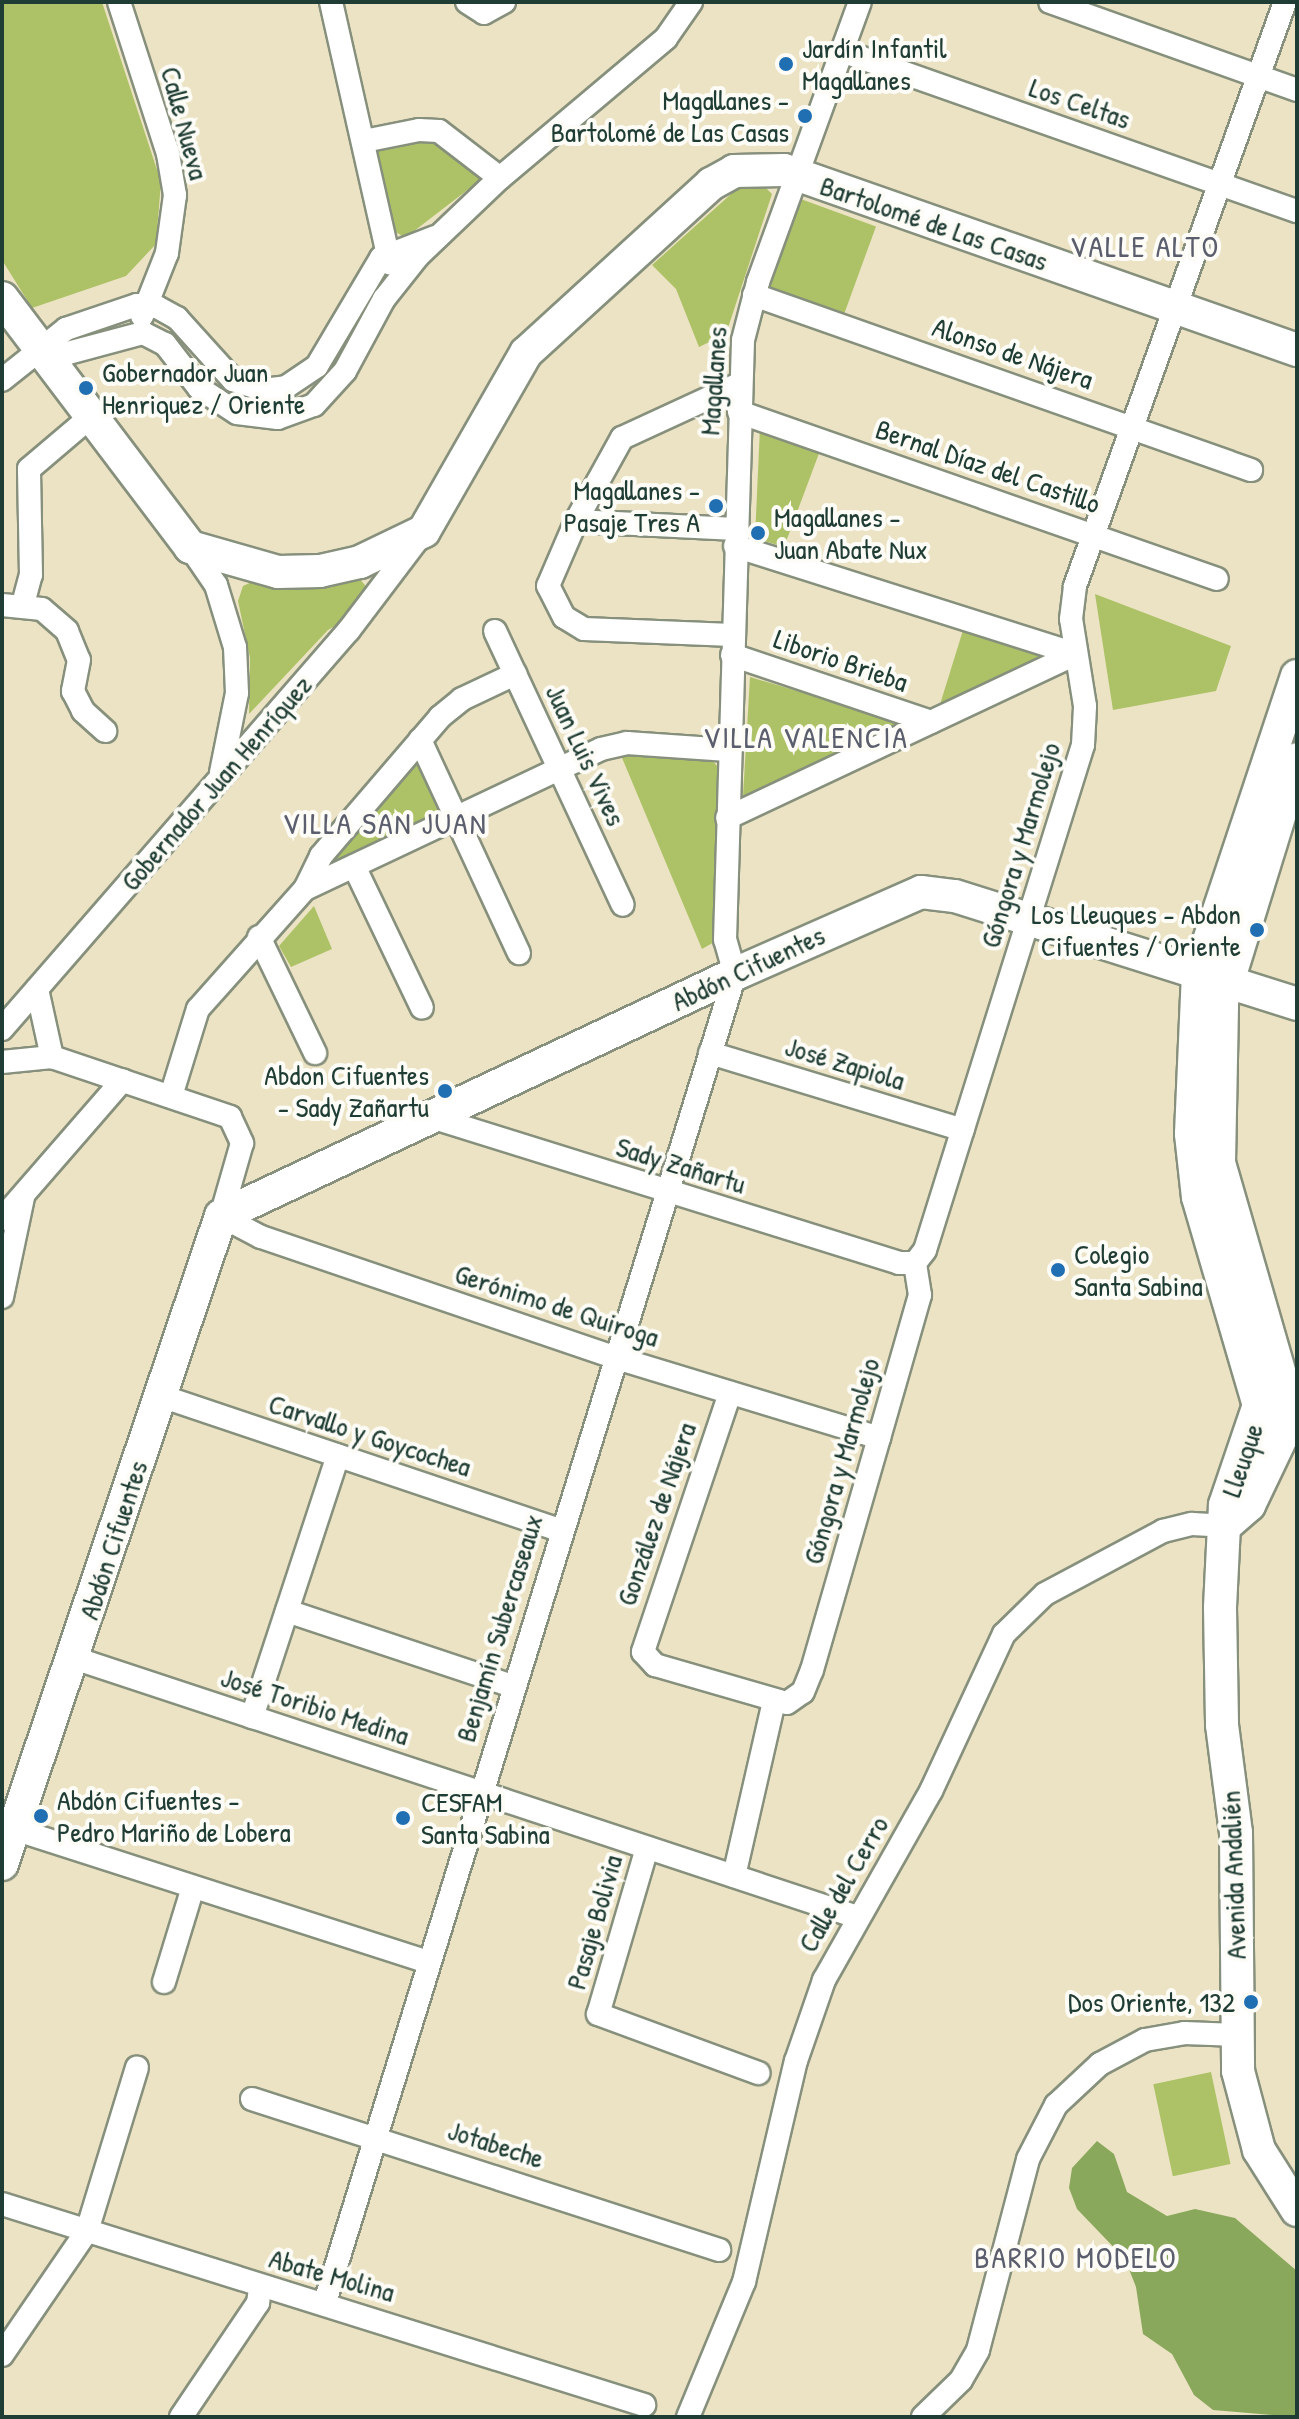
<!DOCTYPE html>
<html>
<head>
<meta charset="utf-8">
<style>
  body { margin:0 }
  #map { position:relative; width:1299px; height:2419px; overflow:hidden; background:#ece3c4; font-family:"Patrick Hand",sans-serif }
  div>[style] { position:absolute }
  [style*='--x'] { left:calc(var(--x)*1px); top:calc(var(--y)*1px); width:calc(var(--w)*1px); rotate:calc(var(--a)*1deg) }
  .green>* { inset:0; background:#adc266; transform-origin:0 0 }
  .forest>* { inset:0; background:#8aa85b }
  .roads { filter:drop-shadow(2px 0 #86907c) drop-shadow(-2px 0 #86907c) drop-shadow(0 2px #86907c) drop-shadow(0 -2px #86907c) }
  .street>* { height:22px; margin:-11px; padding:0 11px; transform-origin:11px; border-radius:11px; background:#fff }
  .secondary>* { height:32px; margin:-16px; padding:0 16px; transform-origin:16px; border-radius:16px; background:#fff }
  .dots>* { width:22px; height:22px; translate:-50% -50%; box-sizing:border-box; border:4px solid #fdfcf7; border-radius:50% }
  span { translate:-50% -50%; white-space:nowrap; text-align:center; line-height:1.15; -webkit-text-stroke:8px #fdfcf7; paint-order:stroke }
  .poi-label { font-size:28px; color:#1f3d34 }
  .left { translate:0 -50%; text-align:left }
  .right { translate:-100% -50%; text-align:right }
  .street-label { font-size:28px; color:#1f3d34 }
  .neighbourhood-label { font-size:30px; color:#5a5e6d; letter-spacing:2px }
  .frame { position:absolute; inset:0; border:4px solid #1f3d34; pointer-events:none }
</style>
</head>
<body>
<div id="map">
  <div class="green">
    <i style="clip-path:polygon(2px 2px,102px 2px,161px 182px,156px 244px,126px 276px,32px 308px,2px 260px)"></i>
    <i style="clip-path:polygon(427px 134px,483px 178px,405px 238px,393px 230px,375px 149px)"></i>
    <i style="clip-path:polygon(762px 184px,772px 194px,726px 334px,699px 347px,676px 289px,652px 265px,740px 186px)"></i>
    <i style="left:798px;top:198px;width:83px;height:95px;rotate:20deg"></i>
    <i style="clip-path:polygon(760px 427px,821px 448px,784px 547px,755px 538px)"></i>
    <i style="clip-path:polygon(360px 579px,368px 589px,347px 619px,328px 630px,249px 714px,250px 658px,238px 601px,243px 586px,254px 581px,318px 588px)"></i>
    <i style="clip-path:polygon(1095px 594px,1231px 646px,1216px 691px,1113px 710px)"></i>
    <i style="clip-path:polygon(964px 627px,1057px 655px,937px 714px)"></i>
    <i style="clip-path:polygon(750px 677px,912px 725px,743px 796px)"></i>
    <i style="clip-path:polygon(620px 753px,709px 757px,720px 769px,716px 941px,702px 949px)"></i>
    <i style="clip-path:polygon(416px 755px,444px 812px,333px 864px,331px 859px)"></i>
    <i style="clip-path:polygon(314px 906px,332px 949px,291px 967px,279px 946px)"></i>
    <i style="left:1211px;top:2072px;width:94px;height:59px;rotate:78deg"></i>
  </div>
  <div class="forest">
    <i style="clip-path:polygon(1097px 2141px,1114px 2154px,1127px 2192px,1167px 2216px,1195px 2209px,1235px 2218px,1297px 2271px,1297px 2417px,1213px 2410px,1194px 2395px,1172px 2354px,1143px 2334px,1136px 2287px,1125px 2259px,1077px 2209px,1069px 2188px,1072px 2168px)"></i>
  </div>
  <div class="roads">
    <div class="street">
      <i style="--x:119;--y:2;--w:160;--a:72.1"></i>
      <i style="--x:168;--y:154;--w:42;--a:80.3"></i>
      <i style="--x:175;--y:195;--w:59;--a:97.9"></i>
      <i style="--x:167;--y:253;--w:68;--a:111.6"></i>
      <i style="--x:331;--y:2;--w:268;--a:77.3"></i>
      <i style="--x:467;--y:2;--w:20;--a:33"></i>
      <i style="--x:484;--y:13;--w:23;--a:-29"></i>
      <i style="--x:1050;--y:2;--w:262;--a:19.6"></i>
      <i style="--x:842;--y:51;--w:482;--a:19.4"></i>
      <i style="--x:364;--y:141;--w:56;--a:-11.3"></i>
      <i style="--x:419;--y:130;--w:20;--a:3"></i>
      <i style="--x:439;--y:131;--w:77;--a:37.6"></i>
      <i style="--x:754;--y:295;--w:527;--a:19.4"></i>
      <i style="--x:40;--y:353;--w:28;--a:0"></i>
      <i style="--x:68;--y:353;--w:78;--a:-14.9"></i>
      <i style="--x:143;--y:333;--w:25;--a:27"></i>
      <i style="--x:165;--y:344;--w:56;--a:52.3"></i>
      <i style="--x:199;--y:388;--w:45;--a:33.3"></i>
      <i style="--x:237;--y:413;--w:41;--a:7"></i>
      <i style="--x:278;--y:418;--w:38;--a:-20"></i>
      <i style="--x:314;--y:405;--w:46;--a:-47.6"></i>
      <i style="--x:345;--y:371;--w:82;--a:-61.6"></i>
      <i style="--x:384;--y:299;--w:55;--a:-51.7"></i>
      <i style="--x:418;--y:256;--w:113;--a:-43.6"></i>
      <i style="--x:500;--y:178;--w:217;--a:-40.1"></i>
      <i style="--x:666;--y:38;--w:44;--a:-55.2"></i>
      <i style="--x:2;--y:380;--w:82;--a:-38.6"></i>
      <i style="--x:66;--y:329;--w:75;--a:-18.7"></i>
      <i style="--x:137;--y:305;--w:20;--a:6"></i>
      <i style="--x:157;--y:307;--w:23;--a:29"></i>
      <i style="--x:177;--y:318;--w:84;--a:47.9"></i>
      <i style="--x:233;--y:380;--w:32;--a:18"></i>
      <i style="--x:263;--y:390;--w:23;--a:-7"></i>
      <i style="--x:286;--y:387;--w:37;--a:-34"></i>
      <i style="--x:317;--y:366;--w:126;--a:-59.3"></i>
      <i style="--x:381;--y:258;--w:58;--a:-21.3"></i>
      <i style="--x:739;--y:412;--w:506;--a:19.26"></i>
      <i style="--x:576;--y:521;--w:159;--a:2.9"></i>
      <i style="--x:735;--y:546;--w:357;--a:17.6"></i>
      <i style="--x:190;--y:547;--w:46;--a:55.6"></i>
      <i style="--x:216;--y:585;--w:65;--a:73"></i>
      <i style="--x:235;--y:647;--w:46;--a:87.5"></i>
      <i style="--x:237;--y:693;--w:81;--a:101.4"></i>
      <i style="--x:23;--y:604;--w:30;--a:-75"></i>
      <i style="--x:31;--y:575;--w:106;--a:-91.1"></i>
      <i style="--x:29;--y:469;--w:79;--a:-40.4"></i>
      <i style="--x:2;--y:605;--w:40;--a:5.7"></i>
      <i style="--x:42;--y:609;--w:33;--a:41"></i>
      <i style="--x:67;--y:631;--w:31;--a:68"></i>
      <i style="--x:79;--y:660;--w:32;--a:101"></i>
      <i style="--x:73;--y:691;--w:22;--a:63"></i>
      <i style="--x:83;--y:711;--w:30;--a:42"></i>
      <i style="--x:495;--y:631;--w:302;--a:65"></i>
      <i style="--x:732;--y:635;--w:148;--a:-177.7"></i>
      <i style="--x:584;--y:629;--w:23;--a:-149"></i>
      <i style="--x:564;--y:617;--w:35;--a:-117"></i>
      <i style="--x:548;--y:586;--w:71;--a:-66.7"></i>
      <i style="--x:576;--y:521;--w:95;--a:-61"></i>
      <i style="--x:622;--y:438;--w:129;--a:-24.8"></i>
      <i style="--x:732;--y:655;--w:210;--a:18.6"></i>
      <i style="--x:420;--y:740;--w:235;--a:65.1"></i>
      <i style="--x:727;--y:818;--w:385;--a:-25.2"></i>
      <i style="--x:354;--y:866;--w:157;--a:64.4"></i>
      <i style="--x:305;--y:889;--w:37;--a:-64"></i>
      <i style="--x:321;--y:856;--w:183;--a:-49.4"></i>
      <i style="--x:440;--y:717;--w:28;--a:-39"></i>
      <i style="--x:462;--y:699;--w:59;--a:-25.3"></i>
      <i style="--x:259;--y:937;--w:129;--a:64.2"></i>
      <i style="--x:37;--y:989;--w:70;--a:77.6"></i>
      <i style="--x:2;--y:1029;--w:529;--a:-48.99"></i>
      <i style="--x:349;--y:630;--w:119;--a:-52.8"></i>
      <i style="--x:710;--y:1053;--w:264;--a:16.9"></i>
      <i style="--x:2;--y:1062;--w:50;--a:-5.7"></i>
      <i style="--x:52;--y:1057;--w:188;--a:18.6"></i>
      <i style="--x:230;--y:1117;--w:29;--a:65"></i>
      <i style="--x:242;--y:1143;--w:76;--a:106"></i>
      <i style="--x:221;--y:1216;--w:45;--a:27.7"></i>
      <i style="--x:261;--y:1237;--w:372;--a:18.8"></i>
      <i style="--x:613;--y:1357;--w:278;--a:16.9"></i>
      <i style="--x:171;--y:1096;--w:91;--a:-72.8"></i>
      <i style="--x:198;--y:1009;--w:161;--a:-48.3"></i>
      <i style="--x:305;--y:889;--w:327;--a:-25.3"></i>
      <i style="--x:601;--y:749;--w:27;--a:-13"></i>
      <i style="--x:627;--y:743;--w:101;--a:4"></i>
      <i style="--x:431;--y:1117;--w:490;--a:17.3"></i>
      <i style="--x:899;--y:1263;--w:16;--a:0"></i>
      <i style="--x:2;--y:1219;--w:184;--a:-49"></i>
      <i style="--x:915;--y:1263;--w:16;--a:-52"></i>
      <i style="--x:925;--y:1250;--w:529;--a:-72.63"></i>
      <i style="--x:1083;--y:745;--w:39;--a:-87"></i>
      <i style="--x:1085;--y:706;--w:88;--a:-99.1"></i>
      <i style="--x:1071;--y:619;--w:33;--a:-83"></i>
      <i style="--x:1075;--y:586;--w:621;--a:-70.22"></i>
      <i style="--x:2;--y:1297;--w:102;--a:-78.1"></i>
      <i style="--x:730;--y:1393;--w:273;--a:108.6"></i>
      <i style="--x:643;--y:1652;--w:18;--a:47"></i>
      <i style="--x:655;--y:1665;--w:137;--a:16.1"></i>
      <i style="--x:787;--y:1703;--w:19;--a:-35"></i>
      <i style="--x:803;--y:1692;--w:24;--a:-68"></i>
      <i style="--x:812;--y:1670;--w:241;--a:-73.9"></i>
      <i style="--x:879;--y:1438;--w:149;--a:-74"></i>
      <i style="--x:920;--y:1295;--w:32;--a:-99"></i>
      <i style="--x:161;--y:1396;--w:421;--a:18.6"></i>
      <i style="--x:287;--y:1611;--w:238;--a:18.4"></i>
      <i style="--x:74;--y:1658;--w:825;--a:18.3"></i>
      <i style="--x:252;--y:1717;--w:275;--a:-71.8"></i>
      <i style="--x:14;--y:1829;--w:435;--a:17.8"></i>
      <i style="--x:647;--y:1848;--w:173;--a:106.4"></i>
      <i style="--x:598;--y:2014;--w:171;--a:20.2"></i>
      <i style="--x:734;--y:1876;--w:180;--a:-77.1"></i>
      <i style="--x:164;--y:1982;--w:99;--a:-73"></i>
      <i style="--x:252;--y:2099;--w:491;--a:17.9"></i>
      <i style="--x:2;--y:2204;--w:673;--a:17.38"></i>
      <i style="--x:325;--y:2302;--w:1390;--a:-72.84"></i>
      <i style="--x:735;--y:974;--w:35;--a:-106"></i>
      <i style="--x:725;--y:940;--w:600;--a:-88.28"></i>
      <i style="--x:743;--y:340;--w:60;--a:-75.5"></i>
      <i style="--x:758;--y:282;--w:298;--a:-70"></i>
      <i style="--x:2;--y:2355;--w:150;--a:-55.6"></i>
      <i style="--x:87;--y:2231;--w:171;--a:-73"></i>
      <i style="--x:181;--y:2417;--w:138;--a:-56"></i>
      <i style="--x:258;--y:2303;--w:14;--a:-82"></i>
      <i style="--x:688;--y:2417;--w:146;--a:-67.5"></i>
      <i style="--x:744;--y:2282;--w:227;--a:-76.8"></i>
      <i style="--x:796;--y:2061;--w:86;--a:-70.9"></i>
      <i style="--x:824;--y:1980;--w:217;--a:-60.5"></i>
      <i style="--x:931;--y:1791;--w:173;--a:-65.1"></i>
      <i style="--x:1004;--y:1634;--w:57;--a:-44.3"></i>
      <i style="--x:1045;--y:1594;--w:134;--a:-28.1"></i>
      <i style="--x:1163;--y:1531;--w:30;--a:-14"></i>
      <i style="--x:1192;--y:1524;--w:33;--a:3"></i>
      <i style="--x:923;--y:2417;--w:53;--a:-44.2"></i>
      <i style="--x:961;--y:2380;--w:34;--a:-60"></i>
      <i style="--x:978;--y:2350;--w:197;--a:-75.3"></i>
      <i style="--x:1028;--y:2159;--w:61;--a:-62.6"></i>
      <i style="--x:1056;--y:2105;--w:60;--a:-43"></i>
      <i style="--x:1100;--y:2064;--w:51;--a:-28.1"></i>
      <i style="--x:1145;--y:2040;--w:40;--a:-10"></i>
      <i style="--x:1184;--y:2033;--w:54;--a:2.1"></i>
    </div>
    <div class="secondary">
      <i style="--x:2;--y:298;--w:312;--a:52.9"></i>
      <i style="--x:190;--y:547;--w:91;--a:15.9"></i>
      <i style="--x:278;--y:572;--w:42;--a:-1.4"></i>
      <i style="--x:320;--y:571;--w:41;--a:-12.7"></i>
      <i style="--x:360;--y:562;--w:71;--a:-25.8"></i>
      <i style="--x:424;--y:531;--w:205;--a:-60.2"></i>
      <i style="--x:526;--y:353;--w:251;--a:-42.4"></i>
      <i style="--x:711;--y:184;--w:26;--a:-29"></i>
      <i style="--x:734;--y:171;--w:50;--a:-1.1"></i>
      <i style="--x:784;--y:170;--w:544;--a:19.33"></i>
      <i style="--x:1297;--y:676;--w:313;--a:108.4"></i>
      <i style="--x:1198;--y:973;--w:161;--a:92.5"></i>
      <i style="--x:1191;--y:1134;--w:63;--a:83.7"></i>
      <i style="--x:1198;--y:1197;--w:217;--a:73.7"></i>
      <i style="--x:1259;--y:1405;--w:106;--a:108.8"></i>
      <i style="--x:1225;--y:1505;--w:103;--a:92.8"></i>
      <i style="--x:1220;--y:1608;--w:117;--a:89"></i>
      <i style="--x:1222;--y:1725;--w:109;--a:82.6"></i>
      <i style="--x:1236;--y:1833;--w:238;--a:89.5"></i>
      <i style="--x:1238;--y:2071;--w:82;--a:75.1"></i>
      <i style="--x:1259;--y:2150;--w:71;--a:57.7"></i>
      <i style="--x:1225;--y:1526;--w:32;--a:-41"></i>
      <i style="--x:1249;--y:1505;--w:76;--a:-64.4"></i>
      <i style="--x:1282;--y:1436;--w:35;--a:-80"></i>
      <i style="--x:1288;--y:1402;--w:249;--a:-106.1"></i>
      <i style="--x:1219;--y:1163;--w:162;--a:-88.9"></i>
      <i style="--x:1222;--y:1001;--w:253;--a:-72.8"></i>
      <i style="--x:2;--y:1864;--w:684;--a:-71.33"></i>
      <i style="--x:221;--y:1216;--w:568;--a:-25.21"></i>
      <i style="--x:735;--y:974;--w:203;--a:-23.8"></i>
      <i style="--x:921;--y:892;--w:34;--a:7"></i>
      <i style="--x:955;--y:896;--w:359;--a:17.5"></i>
    </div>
  </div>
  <div class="dots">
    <i style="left:786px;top:64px;background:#1f6fb2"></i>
    <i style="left:805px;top:116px;background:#1f6fb2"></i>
    <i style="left:86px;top:388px;background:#1f6fb2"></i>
    <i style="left:716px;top:506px;background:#1f6fb2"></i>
    <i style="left:758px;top:533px;background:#1f6fb2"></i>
    <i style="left:1257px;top:930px;background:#1f6fb2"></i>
    <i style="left:445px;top:1091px;background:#1f6fb2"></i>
    <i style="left:1058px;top:1270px;background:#1f6fb2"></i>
    <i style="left:41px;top:1816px;background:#1f6fb2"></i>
    <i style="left:403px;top:1818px;background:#1f6fb2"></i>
    <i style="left:1251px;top:2002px;background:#1f6fb2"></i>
  </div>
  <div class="poi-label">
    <span class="left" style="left:802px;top:64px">Jardín Infantil<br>Magallanes</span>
    <span class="right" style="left:789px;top:116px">Magallanes -<br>Bartolomé de Las Casas</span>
    <span class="left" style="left:102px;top:388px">Gobernador Juan<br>Henriquez / Oriente</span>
    <span class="right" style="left:700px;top:506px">Magallanes -<br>Pasaje Tres A</span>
    <span class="left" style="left:774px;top:533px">Magallanes -<br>Juan Abate Nux</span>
    <span class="right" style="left:1241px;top:930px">Los Lleuques - Abdon<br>Cifuentes / Oriente</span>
    <span class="right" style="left:429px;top:1091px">Abdon Cifuentes<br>- Sady Zañartu</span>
    <span class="left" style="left:1074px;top:1270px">Colegio<br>Santa Sabina</span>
    <span class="left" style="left:57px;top:1816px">Abdón Cifuentes -<br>Pedro Mariño de Lobera</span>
    <span class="left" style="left:421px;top:1818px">CESFAM<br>Santa Sabina</span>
    <span class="right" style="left:1235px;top:2002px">Dos Oriente, 132</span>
  </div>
  <div class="street-label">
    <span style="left:1080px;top:103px;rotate:19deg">Los Celtas</span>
    <span style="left:185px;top:123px;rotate:75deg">Calle Nueva</span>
    <span style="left:934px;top:223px;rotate:19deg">Bartolomé de Las Casas</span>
    <span style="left:1013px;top:353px;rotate:19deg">Alonso de Nájera</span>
    <span style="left:713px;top:381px;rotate:-86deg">Magallanes</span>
    <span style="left:988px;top:466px;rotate:19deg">Bernal Díaz del Castillo</span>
    <span style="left:841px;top:660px;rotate:19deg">Liborio Brieba</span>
    <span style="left:586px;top:755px;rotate:65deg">Juan Luis Vives</span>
    <span style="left:216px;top:783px;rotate:-49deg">Gobernador Juan Henríquez</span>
    <span style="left:1020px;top:845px;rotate:-73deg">Góngora y Marmolejo</span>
    <span style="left:748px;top:968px;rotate:-25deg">Abdón Cifuentes</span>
    <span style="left:845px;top:1063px;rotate:17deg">José Zapiola</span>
    <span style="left:681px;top:1165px;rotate:17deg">Sady Zañartu</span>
    <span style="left:557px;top:1305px;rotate:18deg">Gerónimo de Quiroga</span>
    <span style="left:370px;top:1435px;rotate:18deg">Carvallo y Goycochea</span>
    <span style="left:1242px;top:1460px;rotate:-71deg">Lleuque</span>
    <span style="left:841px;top:1461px;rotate:-74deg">Góngora y Marmolejo</span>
    <span style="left:656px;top:1514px;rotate:-71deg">González de Nájera</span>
    <span style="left:113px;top:1540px;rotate:-72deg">Abdón Cifuentes</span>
    <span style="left:499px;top:1628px;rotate:-73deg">Benjamín Subercaseaux</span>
    <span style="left:315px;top:1706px;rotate:18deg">José Toribio Medina</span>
    <span style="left:1233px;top:1875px;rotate:-92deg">Avenida Andalién</span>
    <span style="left:843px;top:1884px;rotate:-60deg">Calle del Cerro</span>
    <span style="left:594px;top:1922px;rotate:-74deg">Pasaje Bolivia</span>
    <span style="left:496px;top:2144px;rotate:18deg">Jotabeche</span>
    <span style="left:332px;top:2275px;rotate:16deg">Abate Molina</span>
  </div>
  <div class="neighbourhood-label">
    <span style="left:1145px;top:246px">VALLE ALTO</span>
    <span style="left:806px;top:737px">VILLA VALENCIA</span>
    <span style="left:385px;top:823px">VILLA SAN JUAN</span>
    <span style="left:1076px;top:2257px">BARRIO MODELO</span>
  </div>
  <div class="frame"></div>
</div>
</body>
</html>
